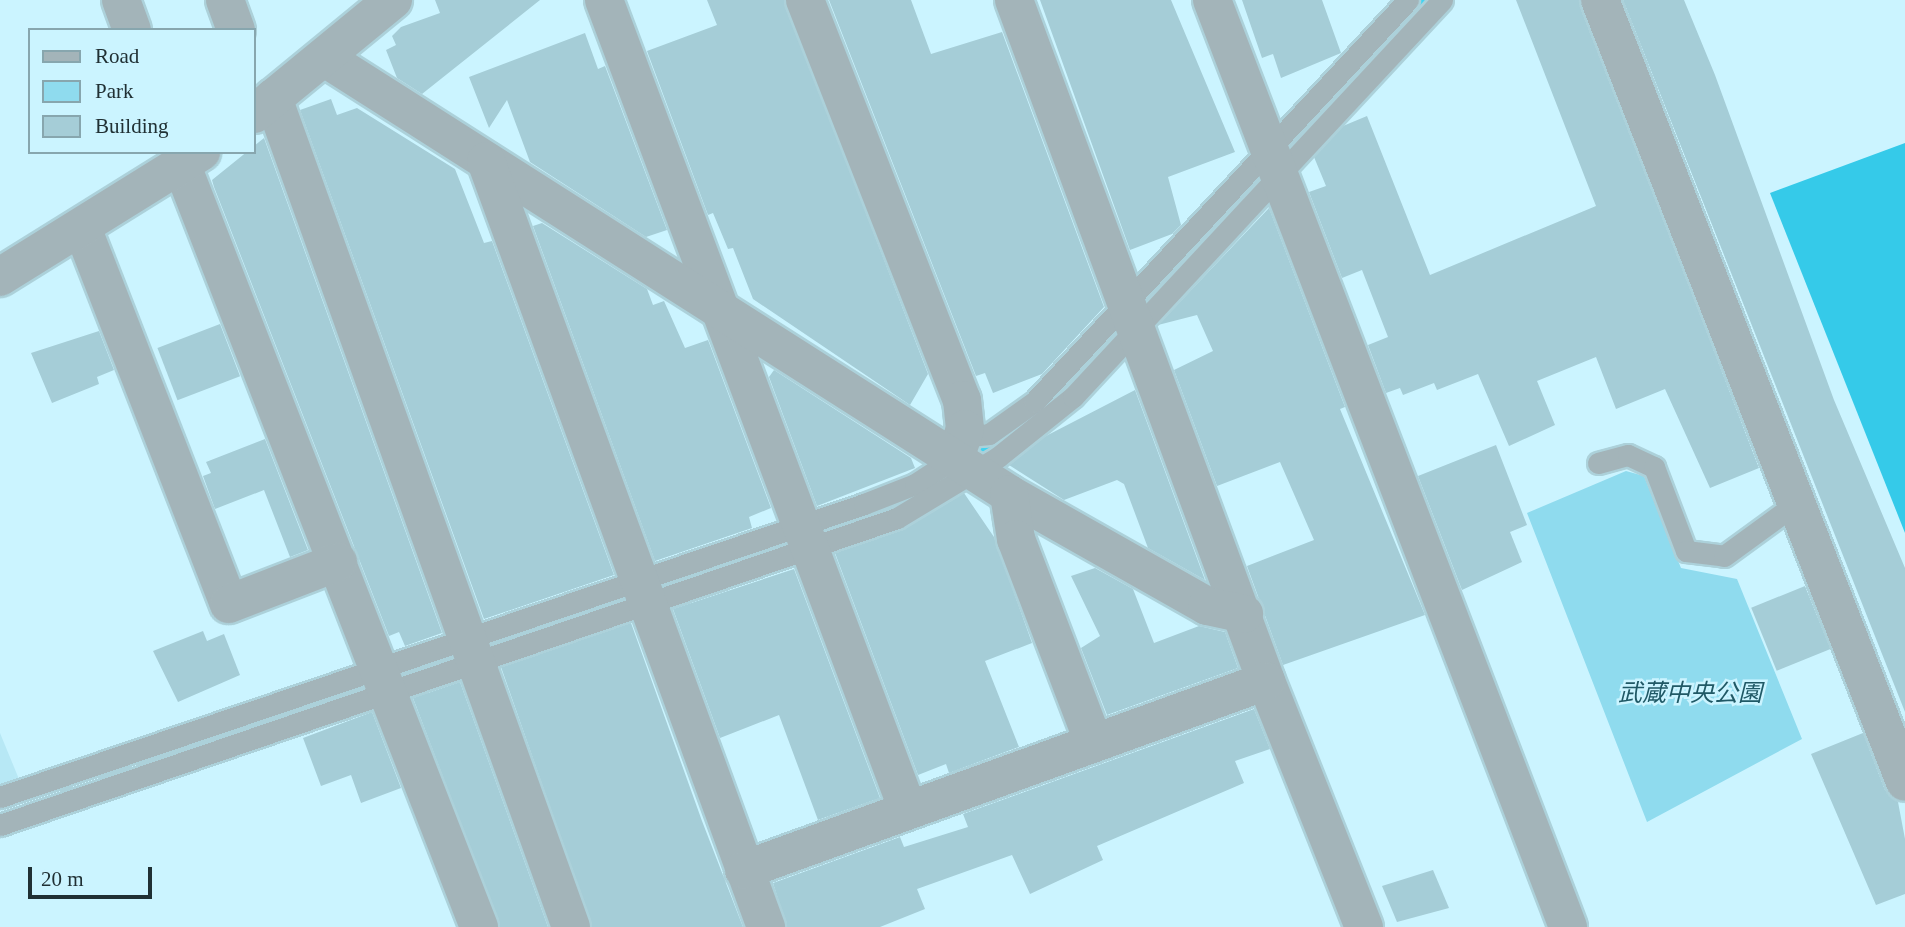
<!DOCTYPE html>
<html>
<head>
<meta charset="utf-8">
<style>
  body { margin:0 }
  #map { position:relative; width:1905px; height:927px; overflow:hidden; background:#cbf4ff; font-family:"Times New Roman","Noto Sans JP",serif }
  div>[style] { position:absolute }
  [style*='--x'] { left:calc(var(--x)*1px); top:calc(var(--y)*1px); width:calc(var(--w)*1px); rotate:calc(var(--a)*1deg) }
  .built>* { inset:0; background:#b7e8f5 }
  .green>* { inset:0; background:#8fdbee }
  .forest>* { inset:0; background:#35cae9 }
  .stream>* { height:12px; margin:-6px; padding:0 6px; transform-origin:6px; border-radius:6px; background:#42d3f1 }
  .building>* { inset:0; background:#a5cdd7; transform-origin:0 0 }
  .roads { filter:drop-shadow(2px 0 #acd1da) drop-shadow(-2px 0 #acd1da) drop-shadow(0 2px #acd1da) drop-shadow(0 -2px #acd1da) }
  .service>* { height:21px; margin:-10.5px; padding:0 10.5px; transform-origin:10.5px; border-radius:10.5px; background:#a3b4b9 }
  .minor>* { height:38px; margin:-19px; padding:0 19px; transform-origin:19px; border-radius:19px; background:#a3b4b9 }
  .tertiary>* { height:38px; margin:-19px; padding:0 19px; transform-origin:19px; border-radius:19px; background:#a3b4b9 }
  span { translate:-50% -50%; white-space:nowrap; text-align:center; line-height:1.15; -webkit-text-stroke:5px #cbf4ff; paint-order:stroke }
  .park-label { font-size:24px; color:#205966; font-style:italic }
  .legend { position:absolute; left:28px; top:28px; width:228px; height:126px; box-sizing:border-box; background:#cbf4ff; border:2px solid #87a6ae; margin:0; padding:9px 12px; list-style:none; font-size:21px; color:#203034 }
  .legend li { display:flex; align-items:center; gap:14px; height:35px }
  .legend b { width:35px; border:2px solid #87a6ae }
  .scale { position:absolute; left:28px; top:867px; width:124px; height:32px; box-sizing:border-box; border:4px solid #203034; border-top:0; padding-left:9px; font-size:21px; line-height:24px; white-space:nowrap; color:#203034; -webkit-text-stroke:5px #cbf4ff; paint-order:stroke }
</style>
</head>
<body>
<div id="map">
  <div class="built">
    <i style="clip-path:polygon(0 733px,21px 784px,0 791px)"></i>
  </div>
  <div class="green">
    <i style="clip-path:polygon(1626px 471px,1644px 476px,1681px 568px,1737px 579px,1802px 739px,1647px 822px,1527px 513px)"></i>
  </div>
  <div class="forest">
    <i style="clip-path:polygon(1905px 143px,1905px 533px,1770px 193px)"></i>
  </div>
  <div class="stream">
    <i style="--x:1300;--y:138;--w:186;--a:-48.1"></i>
    <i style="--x:1227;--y:216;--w:56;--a:-47.2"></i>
    <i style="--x:969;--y:461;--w:142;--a:-38.2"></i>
    <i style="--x:854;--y:518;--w:62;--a:-22.8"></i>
    <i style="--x:544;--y:628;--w:269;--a:-19.6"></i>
  </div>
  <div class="building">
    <i style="clip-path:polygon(435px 0,540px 0,422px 94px,397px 78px,386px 50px,396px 45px,392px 36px,401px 27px,440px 13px)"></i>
    <i style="clip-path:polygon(707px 0,784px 0,928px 374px,910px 405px,753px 299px,733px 248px,728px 249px,713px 213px,708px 215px,647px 51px,717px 25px)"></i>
    <i style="clip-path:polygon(829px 0,911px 0,931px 54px,1002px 32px,1104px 307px,1042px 374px,993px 393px,985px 373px,976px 376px)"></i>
    <i style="clip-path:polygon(1040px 0,1171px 0,1235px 152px,1168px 177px,1181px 225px,1172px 234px,1130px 250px)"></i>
    <i style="clip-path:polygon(1242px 0,1322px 0,1341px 53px,1281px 78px,1273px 54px,1262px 58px)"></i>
    <i style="clip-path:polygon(1516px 0,1579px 0,1759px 468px,1710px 488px,1665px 389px,1616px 409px,1596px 357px,1537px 381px,1555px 425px,1509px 446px,1478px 374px,1437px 390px,1434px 383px,1403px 395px,1400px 388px,1386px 393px,1368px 345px,1388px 337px,1362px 270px,1342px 278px,1309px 192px,1326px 186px,1314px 157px,1343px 126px,1367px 116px,1430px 275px,1596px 206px)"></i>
    <i style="clip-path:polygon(1623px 0,1684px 0,1715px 75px,1834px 400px,1905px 568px,1905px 712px)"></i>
    <i style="clip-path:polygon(585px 33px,598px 69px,605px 66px,667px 230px,646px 237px,530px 162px,507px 100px,489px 128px,469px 77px)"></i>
    <i style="clip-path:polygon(331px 99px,337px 115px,357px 108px,455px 169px,484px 243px,492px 241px,614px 575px,484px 619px,300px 110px)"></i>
    <i style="clip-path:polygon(264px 138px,442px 633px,405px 646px,399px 632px,389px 636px,214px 187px,212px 180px)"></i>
    <i style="clip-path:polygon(1269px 208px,1345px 407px,1340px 409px,1425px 615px,1283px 665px,1247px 566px,1314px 540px,1280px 462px,1217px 486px,1174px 370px,1213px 351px,1197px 315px,1158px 325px)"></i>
    <i style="clip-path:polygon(542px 223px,647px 289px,653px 305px,664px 301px,685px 348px,708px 340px,771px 508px,749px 517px,752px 528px,655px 561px,533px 226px)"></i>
    <i style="left:220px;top:324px;width:56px;height:67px;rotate:69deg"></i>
    <i style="clip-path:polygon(99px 331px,114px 370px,97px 377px,99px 384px,52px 403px,31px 353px)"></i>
    <i style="clip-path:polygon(774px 370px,911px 458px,915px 468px,817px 506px,769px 377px)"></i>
    <i style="clip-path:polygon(1135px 390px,1205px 580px,1148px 548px,1124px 484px,1117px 480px,1064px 500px,1009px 465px,1044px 437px)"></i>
    <i style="clip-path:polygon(265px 439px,308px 550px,290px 557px,264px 490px,215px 509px,203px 476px,211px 473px,206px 462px)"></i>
    <i style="clip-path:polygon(1496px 445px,1527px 525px,1510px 532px,1522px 562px,1462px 590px,1418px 476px)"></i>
    <i style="clip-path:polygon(964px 493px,994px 537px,1032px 643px,985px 661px,1019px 747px,949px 773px,946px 764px,918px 775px,835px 553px,904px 529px)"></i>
    <i style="clip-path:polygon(1095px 568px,1133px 589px,1154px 643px,1199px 626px,1225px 632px,1238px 668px,1107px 715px,1081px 648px,1100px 636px,1071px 576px)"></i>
    <i style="clip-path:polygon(794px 569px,880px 798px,818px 820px,779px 715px,720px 738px,673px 609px)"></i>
    <i style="left:1805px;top:586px;width:68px;height:58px;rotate:68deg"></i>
    <i style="clip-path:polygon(631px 623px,702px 821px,743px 927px,592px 927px,501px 667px)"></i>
    <i style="clip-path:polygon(203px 631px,207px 641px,224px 634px,240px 675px,178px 702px,153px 651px)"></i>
    <i style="clip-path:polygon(460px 682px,548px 927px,500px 927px,413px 698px)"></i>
    <i style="clip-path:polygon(1254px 709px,1270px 749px,1235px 761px,1244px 783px,1097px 846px,1103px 860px,1030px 894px,1012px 855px,917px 889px,925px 909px,880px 927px,787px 927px,773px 883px,900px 837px,904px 847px,968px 827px,963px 814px)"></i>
    <i style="clip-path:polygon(372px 712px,401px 788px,361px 803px,351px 775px,321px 786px,303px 738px)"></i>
    <i style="clip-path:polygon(1863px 733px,1885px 790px,1898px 802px,1905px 839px,1905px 894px,1876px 905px,1811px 754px)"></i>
    <i style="clip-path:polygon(1433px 870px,1449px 908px,1397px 922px,1382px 886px)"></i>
  </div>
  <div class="roads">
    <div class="service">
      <i style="--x:961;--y:437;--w:28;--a:-6"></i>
      <i style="--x:989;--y:434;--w:55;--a:-35.4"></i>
      <i style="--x:1034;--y:402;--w:549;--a:-47.07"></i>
      <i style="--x:1598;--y:463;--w:31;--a:-15"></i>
      <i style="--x:1628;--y:455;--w:29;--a:25"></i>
      <i style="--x:1654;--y:467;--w:90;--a:69.1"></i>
      <i style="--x:1686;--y:551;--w:38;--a:7"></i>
      <i style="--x:1724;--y:556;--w:87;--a:-36.1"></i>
      <i style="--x:0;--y:797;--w:912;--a:-18.73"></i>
      <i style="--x:864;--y:504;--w:55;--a:-21.4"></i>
      <i style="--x:915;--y:484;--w:48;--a:-33"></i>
      <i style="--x:0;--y:825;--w:948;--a:-18.89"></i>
      <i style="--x:897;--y:518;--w:118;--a:-31.1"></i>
      <i style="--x:998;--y:457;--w:96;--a:-38.7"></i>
      <i style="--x:1073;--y:397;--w:542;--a:-47.09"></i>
    </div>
    <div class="minor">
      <i style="--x:225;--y:0;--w:32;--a:70"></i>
      <i style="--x:604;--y:0;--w:865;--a:69.43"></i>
      <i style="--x:805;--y:0;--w:430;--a:68.6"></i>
      <i style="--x:962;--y:400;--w:29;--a:84"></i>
      <i style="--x:965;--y:429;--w:31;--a:109"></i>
      <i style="--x:1014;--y:0;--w:726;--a:69.69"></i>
      <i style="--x:1266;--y:681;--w:265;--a:68.3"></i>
      <i style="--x:1212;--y:0;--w:993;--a:68.99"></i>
      <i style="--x:1600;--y:0;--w:839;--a:68.69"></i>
      <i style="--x:325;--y:58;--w:811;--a:32.51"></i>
      <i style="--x:1009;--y:494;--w:227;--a:29.5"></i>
      <i style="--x:1207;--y:606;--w:38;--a:12"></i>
      <i style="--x:273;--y:98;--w:881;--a:70.23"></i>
      <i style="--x:486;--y:161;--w:816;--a:69.92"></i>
      <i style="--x:182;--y:166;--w:817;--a:68.68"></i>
      <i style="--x:83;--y:230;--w:401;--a:68.7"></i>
      <i style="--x:229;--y:604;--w:117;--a:-21.1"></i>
      <i style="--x:1009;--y:494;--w:46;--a:81.2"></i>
      <i style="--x:1016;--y:539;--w:218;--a:69.1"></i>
      <i style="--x:744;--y:870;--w:555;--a:-19.9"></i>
    </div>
    <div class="tertiary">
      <i style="--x:121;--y:0;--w:32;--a:70"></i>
      <i style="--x:254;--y:114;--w:180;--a:-39.4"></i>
      <i style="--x:0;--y:277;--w:237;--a:-31.9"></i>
    </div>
  </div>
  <div class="park-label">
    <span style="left:1690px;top:694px">武蔵中央公園</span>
  </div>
  <ul class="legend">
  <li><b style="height:9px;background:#a3b4b9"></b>Road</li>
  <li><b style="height:19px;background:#8fdbee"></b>Park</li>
  <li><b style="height:19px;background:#a5cdd7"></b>Building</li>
  </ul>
  <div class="scale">20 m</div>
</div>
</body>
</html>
